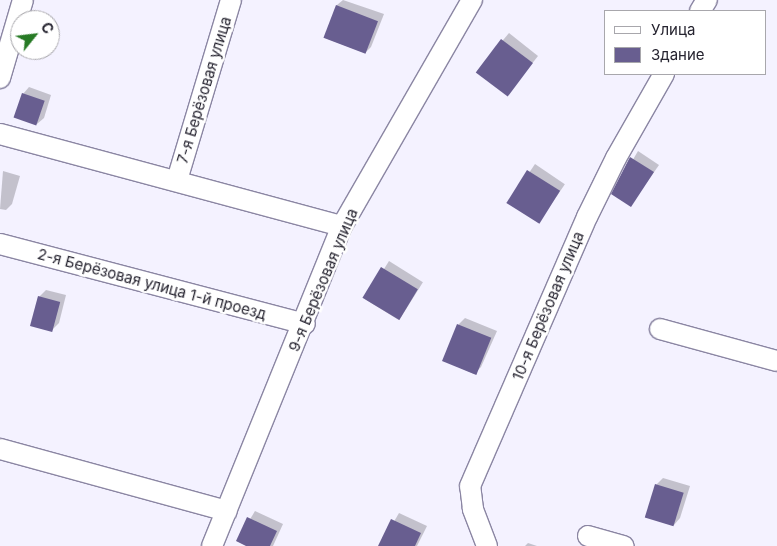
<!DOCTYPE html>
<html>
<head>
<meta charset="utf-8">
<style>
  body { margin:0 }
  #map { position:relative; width:777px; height:546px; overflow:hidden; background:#f4f2ff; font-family:Inter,sans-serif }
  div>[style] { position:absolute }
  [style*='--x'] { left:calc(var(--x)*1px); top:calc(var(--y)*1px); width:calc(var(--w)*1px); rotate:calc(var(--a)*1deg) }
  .shadow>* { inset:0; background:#0003; transform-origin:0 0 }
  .building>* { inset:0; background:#685e90; transform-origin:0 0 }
  .roads { filter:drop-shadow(1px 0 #8b86a3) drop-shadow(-1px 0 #8b86a3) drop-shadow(0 1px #8b86a3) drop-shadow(0 -1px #8b86a3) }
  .street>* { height:20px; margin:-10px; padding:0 10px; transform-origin:10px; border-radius:10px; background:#fff }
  span { translate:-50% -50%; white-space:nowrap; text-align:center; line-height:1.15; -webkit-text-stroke:5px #fff; paint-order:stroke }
  .street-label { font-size:15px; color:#262430 }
  .legend { position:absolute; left:604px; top:10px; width:162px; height:65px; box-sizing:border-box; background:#fff; border:1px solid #a8a7ac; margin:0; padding:6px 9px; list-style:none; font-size:15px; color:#262430 }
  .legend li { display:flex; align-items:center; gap:10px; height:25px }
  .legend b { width:25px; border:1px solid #a8a7ac }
  .north { position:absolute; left:10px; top:10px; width:50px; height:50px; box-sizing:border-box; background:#fff; border:1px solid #a8a7ac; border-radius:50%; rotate:61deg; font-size:14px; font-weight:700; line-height:20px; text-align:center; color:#262430 }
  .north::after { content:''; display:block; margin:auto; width:18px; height:22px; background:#277a25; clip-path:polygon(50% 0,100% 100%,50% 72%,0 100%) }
</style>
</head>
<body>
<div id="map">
  <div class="shadow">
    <i style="clip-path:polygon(343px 0,384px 14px,371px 47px,365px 53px,325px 38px,337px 5px)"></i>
    <i style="clip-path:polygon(509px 33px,538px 56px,512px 89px,477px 71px)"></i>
    <i style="clip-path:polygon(29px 87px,51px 95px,44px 118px,37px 124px,23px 94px)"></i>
    <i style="clip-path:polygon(638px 151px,659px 165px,631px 205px,613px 194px)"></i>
    <i style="left:535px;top:164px;width:36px;height:47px;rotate:34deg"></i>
    <i style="clip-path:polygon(3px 171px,20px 176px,12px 204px,6px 210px,0 209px)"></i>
    <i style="left:389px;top:261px;width:40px;height:45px;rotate:32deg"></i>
    <i style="clip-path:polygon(46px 290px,66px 295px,59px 323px,52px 330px,39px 297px)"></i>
    <i style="clip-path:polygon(465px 318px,497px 331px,481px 367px,474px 374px,443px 360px,459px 324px)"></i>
    <i style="clip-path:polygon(663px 478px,690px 486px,680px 518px,674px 525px,656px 485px)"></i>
    <i style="clip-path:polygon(255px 511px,283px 524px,273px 546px,249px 546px,237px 541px)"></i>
    <i style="clip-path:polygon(399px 513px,427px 526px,417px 546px,381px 544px)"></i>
    <i style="clip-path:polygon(528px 543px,537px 546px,525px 546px)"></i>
  </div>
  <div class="building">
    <i style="left:336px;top:5px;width:45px;height:35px;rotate:21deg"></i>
    <i style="left:501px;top:39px;width:40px;height:42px;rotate:37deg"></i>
    <i style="left:22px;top:93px;width:24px;height:26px;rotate:19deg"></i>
    <i style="clip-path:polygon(630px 157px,654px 172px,631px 207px,611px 194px)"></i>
    <i style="left:527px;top:170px;width:39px;height:39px;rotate:32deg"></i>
    <i style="left:381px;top:267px;width:43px;height:36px;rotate:31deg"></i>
    <i style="left:38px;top:296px;width:23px;height:31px;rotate:15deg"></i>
    <i style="left:457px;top:324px;width:37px;height:40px;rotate:22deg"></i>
    <i style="left:655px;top:484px;width:30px;height:35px;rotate:17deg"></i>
    <i style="clip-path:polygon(247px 517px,277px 531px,270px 546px,246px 546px,236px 541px)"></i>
    <i style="clip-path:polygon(391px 519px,421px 533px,415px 546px,378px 546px)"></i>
  </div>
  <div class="roads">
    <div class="street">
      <i style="--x:700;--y:11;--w:13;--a:-58"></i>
      <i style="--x:0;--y:78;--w:81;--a:-73.6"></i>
      <i style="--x:0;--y:134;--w:354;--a:15.1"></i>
      <i style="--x:177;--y:180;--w:188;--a:-73.3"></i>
      <i style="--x:0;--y:244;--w:315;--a:14.7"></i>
      <i style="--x:660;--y:329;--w:121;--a:15.3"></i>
      <i style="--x:0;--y:449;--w:235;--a:15.3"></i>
      <i style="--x:588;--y:536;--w:37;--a:16"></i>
      <i style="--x:212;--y:546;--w:345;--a:-67.9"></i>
      <i style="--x:342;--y:226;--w:261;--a:-60.1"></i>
      <i style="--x:487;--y:546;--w:40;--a:-111"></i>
      <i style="--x:473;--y:509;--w:23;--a:-97"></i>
      <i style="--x:470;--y:486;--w:293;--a:-66.5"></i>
      <i style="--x:587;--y:217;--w:66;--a:-63.8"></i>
      <i style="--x:616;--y:158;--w:97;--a:-60.3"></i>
    </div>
  </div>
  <div class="street-label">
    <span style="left:204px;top:90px;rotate:-73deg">7-я Берёзовая улица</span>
    <span style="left:323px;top:280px;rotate:-67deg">9-я Берёзовая улица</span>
    <span style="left:152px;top:284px;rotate:15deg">2-я Берёзовая улица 1-й проезд</span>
    <span style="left:548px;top:306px;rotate:-67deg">10-я Берёзовая улица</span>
  </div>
  <ul class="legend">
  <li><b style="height:6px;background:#fff"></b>Улица</li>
  <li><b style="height:14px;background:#685e90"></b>Здание</li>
  </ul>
  <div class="north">С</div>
</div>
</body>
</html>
